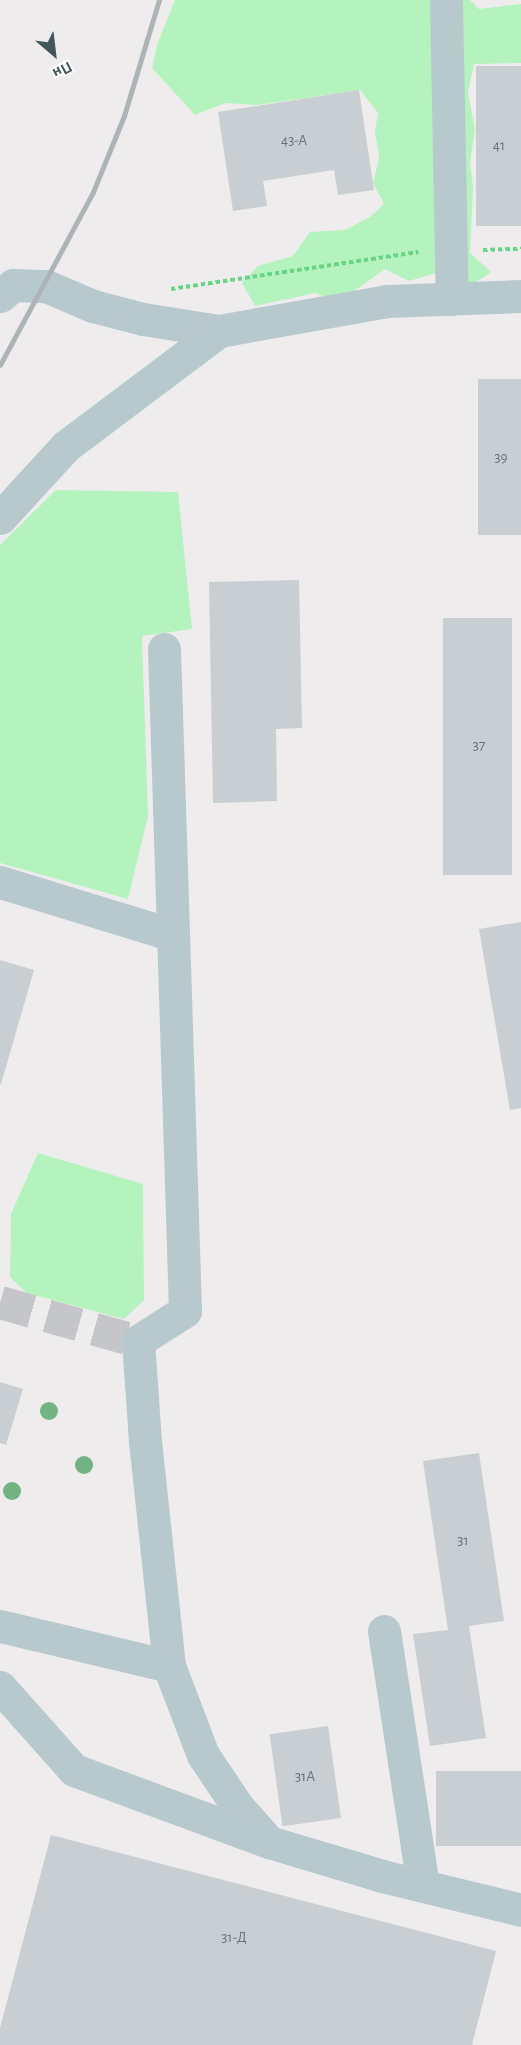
<!DOCTYPE html>
<html>
<head>
<meta charset="utf-8">
<style>
  body { margin:0 }
  #map { position:relative; width:521px; height:2045px; overflow:hidden; background:#efeced; font-family:"Alegreya Sans",sans-serif }
  div>[style] { position:absolute }
  [style*='--x'] { left:calc(var(--x)*1px); top:calc(var(--y)*1px); width:calc(var(--w)*1px); rotate:calc(var(--a)*1deg) }
  .green>* { inset:0; background:#b4f3bd }
  .building>* { inset:0; background:#c8ced2; transform-origin:0 0 }
  .minor-tunnel>* { height:33px; margin-top:-16.5px; transform-origin:0; background:repeating-linear-gradient(90deg,#c4c6c9 0 33px,transparent 0 49px) }
  .path>* { height:4px; margin-top:-2px; transform-origin:0; background:repeating-linear-gradient(90deg,#68d586 0 4.5px,transparent 0 7.5px) }
  .minor>* { height:33px; margin:-16.5px; padding:0 16.5px; transform-origin:16.5px; border-radius:16.5px; background:#b8c9ce }
  .rail>* { height:4.5px; margin:-2.25px; padding:0 2.25px; transform-origin:2.25px; border-radius:2.25px; background:#adb4b8 }
  .trees>* { width:18px; height:18px; margin:-9px; border-radius:50%; background:#72b383 }
  span { translate:-50% -50%; white-space:nowrap; text-align:center; line-height:1.15; -webkit-text-stroke:4.5px #fff; paint-order:stroke }
  .number-label { font-size:15px; color:#64747a }
  .number-label span { -webkit-text-stroke-width:0 }
  .north { position:absolute; left:24px; top:24px; width:60px; height:60px; -webkit-text-stroke:4px #fff; paint-order:stroke; rotate:152deg; font-size:16px; font-weight:700; line-height:24px; text-align:center; color:#43565c }
  .north::after { content:''; display:block; margin:auto; width:21px; height:27px; background:#43565c; clip-path:polygon(50% 0,100% 100%,50% 72%,0 100%) }
</style>
</head>
<body>
<div id="map">
  <div class="green">
    <i style="clip-path:polygon(175px 0,470px 0,479px 9px,521px 4px,521px 63px,474px 64px,468px 93px,475px 129px,470px 162px,473px 187px,470px 253px,491px 272px,467px 288px,436px 273px,409px 281px,385px 269px,340px 301px,315px 293px,255px 306px,242px 283px,258px 266px,293px 256px,310px 232px,345px 230px,370px 217px,384px 204px,373px 183px,379px 158px,375px 131px,378px 113px,360px 90px,258px 105px,225px 103px,195px 115px,152px 68px,158px 42px)"></i>
    <i style="clip-path:polygon(56px 490px,178px 492px,192px 629px,142px 636px,148px 816px,128px 899px,0 863px,0 545px)"></i>
    <i style="clip-path:polygon(38px 1153px,143px 1184px,144px 1300px,124px 1319px,27px 1293px,10px 1277px,11px 1214px)"></i>
  </div>
  <div class="building">
    <i style="left:476px;top:66px;width:45px;height:160px"></i>
    <i style="clip-path:polygon(359px 90px,374px 190px,338px 195px,334px 170px,263px 181px,267px 206px,233px 211px,218px 112px)"></i>
    <i style="left:521px;top:379px;width:156px;height:43px;rotate:90deg"></i>
    <i style="clip-path:polygon(299px 580px,302px 728px,276px 729px,277px 801px,213px 803px,209px 582px)"></i>
    <i style="left:443px;top:618px;width:69px;height:257px"></i>
    <i style="clip-path:polygon(521px 922px,521px 1108px,510px 1110px,479px 929px)"></i>
    <i style="clip-path:polygon(0 960px,34px 970px,1px 1084px,0 1084px)"></i>
    <i style="clip-path:polygon(0 1382px,23px 1389px,6px 1445px,0 1443px)"></i>
    <i style="clip-path:polygon(479px 1453px,504px 1621px,469px 1626px,486px 1738px,430px 1746px,413px 1634px,448px 1630px,423px 1461px)"></i>
    <i style="left:328px;top:1726px;width:93px;height:59px;rotate:82deg"></i>
    <i style="left:521px;top:1771px;width:75px;height:85px;rotate:90deg"></i>
    <i style="clip-path:polygon(51px 1835px,496px 1951px,472px 2045px,0 2045px,0 2028px)"></i>
  </div>
  <div class="minor-tunnel">
    <i style="--x:0;--y:1302;--w:143;--a:15.8"></i>
  </div>
  <div class="path">
    <i style="--x:483;--y:250;--w:38;--a:-2"></i>
    <i style="--x:171;--y:289;--w:250;--a:-8.5"></i>
  </div>
  <div class="minor">
    <i style="--x:446;--y:0;--w:299;--a:88.9"></i>
    <i style="--x:0;--y:296;--w:17;--a:-40"></i>
    <i style="--x:13;--y:285;--w:33;--a:2"></i>
    <i style="--x:46;--y:286;--w:51;--a:23.1"></i>
    <i style="--x:93;--y:306;--w:52;--a:14.6"></i>
    <i style="--x:143;--y:319;--w:77;--a:9"></i>
    <i style="--x:0;--y:518;--w:98;--a:-47.5"></i>
    <i style="--x:66;--y:446;--w:191;--a:-36.9"></i>
    <i style="--x:219;--y:331;--w:171;--a:-10.1"></i>
    <i style="--x:387;--y:301;--w:134;--a:-2.1"></i>
    <i style="--x:164;--y:649;--w:662;--a:88.18"></i>
    <i style="--x:185;--y:1311;--w:56;--a:147.4"></i>
    <i style="--x:138;--y:1341;--w:100;--a:86"></i>
    <i style="--x:145;--y:1441;--w:226;--a:83.9"></i>
    <i style="--x:169;--y:1666;--w:95;--a:69.1"></i>
    <i style="--x:203;--y:1755;--w:63;--a:56.1"></i>
    <i style="--x:238;--y:1807;--w:47;--a:48.5"></i>
    <i style="--x:0;--y:882;--w:181;--a:17"></i>
    <i style="--x:0;--y:1626;--w:174;--a:13.3"></i>
    <i style="--x:384;--y:1631;--w:258;--a:81.3"></i>
    <i style="--x:0;--y:1687;--w:111;--a:48.3"></i>
    <i style="--x:74;--y:1770;--w:208;--a:20.3"></i>
    <i style="--x:269;--y:1842;--w:118;--a:16.7"></i>
    <i style="--x:382;--y:1876;--w:143;--a:13.7"></i>
  </div>
  <div class="rail">
    <i style="--x:0;--y:365;--w:196;--a:-61.7"></i>
    <i style="--x:93;--y:192;--w:82;--a:-67.8"></i>
    <i style="--x:124;--y:116;--w:121;--a:-73.2"></i>
  </div>
  <div class="trees">
    <i style="left:49px;top:1411px"></i>
    <i style="left:84px;top:1465px"></i>
    <i style="left:12px;top:1491px"></i>
  </div>
  <div class="number-label">
    <span style="left:294px;top:141px">43-А</span>
    <span style="left:499px;top:146px">41</span>
    <span style="left:501px;top:458px">39</span>
    <span style="left:479px;top:746px">37</span>
    <span style="left:463px;top:1541px">31</span>
    <span style="left:305px;top:1777px">31А</span>
    <span style="left:234px;top:1938px">31-Д</span>
  </div>
  <div class="north">Пн</div>
</div>
</body>
</html>
